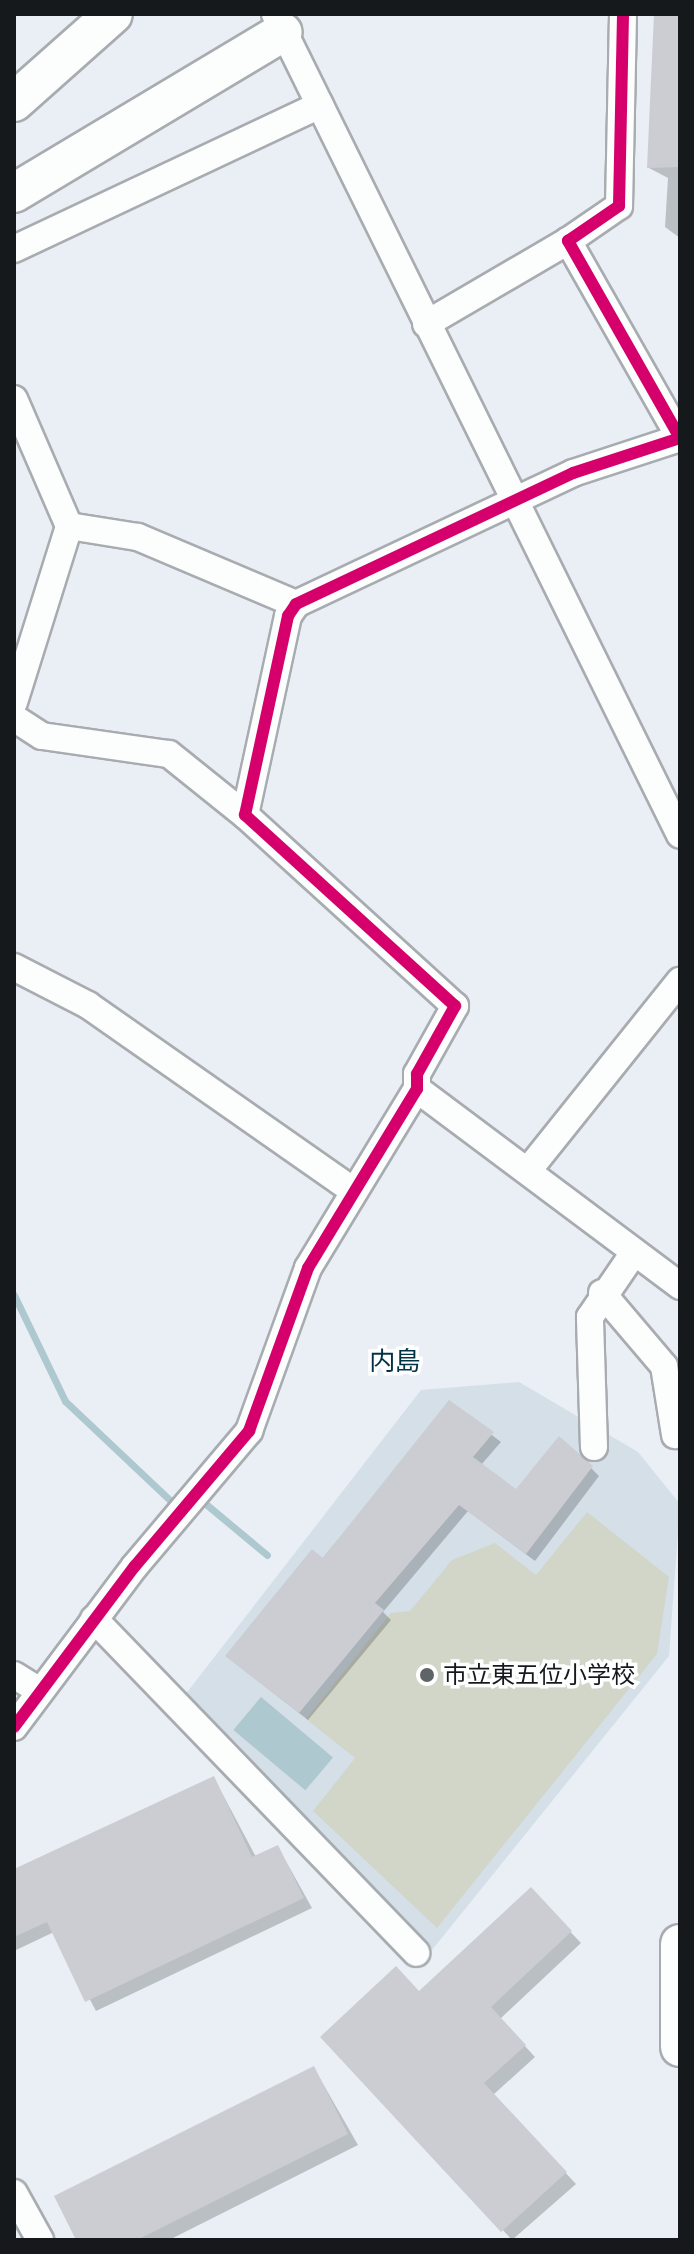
<!DOCTYPE html>
<html>
<head>
<meta charset="utf-8">
<style>
  body { margin:0 }
  #map { position:relative; width:694px; height:2254px; overflow:hidden; background:#e9eff4; font-family:Mulish,"Noto Sans JP",sans-serif }
  div>[style] { position:absolute }
  [style*='--x'] { left:calc(var(--x)*1px); top:calc(var(--y)*1px); width:calc(var(--w)*1px); rotate:calc(var(--a)*1deg) }
  .built>* { inset:0; background:#d4dfe8 }
  .green>* { inset:0; background:#d2d6c8 }
  .water>* { inset:0; background:#aec8d0; transform-origin:0 0 }
  .shadow>* { inset:0; background:#0003 }
  .stream>* { height:7px; margin:-3.5px; padding:0 3.5px; transform-origin:3.5px; border-radius:3.5px; background:#aec8d0 }
  .building>* { inset:0; background:#cccdd2 }
  .roads { filter:drop-shadow(2px 0 #a8acb0) drop-shadow(-2px 0 #a8acb0) drop-shadow(0 2px #a8acb0) drop-shadow(0 -2px #a8acb0) }
  .minor>* { height:26px; margin:-13px; padding:0 13px; transform-origin:13px; border-radius:13px; background:#fcfdfd }
  .highway>* { height:38px; margin:-19px; padding:0 19px; transform-origin:19px; border-radius:19px; background:#fcfdfd }
  .cycleway>* { height:12px; margin:-6px; padding:0 6px; transform-origin:6px; border-radius:6px; background:#d6006c }
  .dots>* { width:22px; height:22px; translate:-50% -50%; box-sizing:border-box; border:4px solid #fff; border-radius:50% }
  span { translate:-50% -50%; white-space:nowrap; text-align:center; line-height:1.15; -webkit-text-stroke:7px #fff; paint-order:stroke }
  .poi-label { font-size:24px; color:#15191c }
  .left { translate:0 -50%; text-align:left }
  .neighbourhood-label { font-size:26px; color:#013347 }
  .frame { position:absolute; inset:0; border:16px solid #15191c; pointer-events:none }
</style>
</head>
<body>
<div id="map">
  <div class="built">
    <i style="clip-path:polygon(519px 1382px,638px 1452px,680px 1504px,669px 1656px,432px 1950px,185px 1695px,421px 1390px)"></i>
  </div>
  <div class="green">
    <i style="clip-path:polygon(587px 1512px,669px 1577px,657px 1654px,437px 1928px,313px 1811px,355px 1758px,306px 1719px,391px 1613px,410px 1611px,452px 1560px,495px 1543px,536px 1575px)"></i>
  </div>
  <div class="water">
    <i style="left:261px;top:1697px;width:94px;height:43px;rotate:40deg"></i>
  </div>
  <div class="shadow">
    <i style="clip-path:polygon(656px 14px,680px 14px,680px 238px,665px 227px,668px 178px,649px 168px)"></i>
    <i style="clip-path:polygon(450px 1403px,501px 1442px,481px 1465px,517px 1492px,591px 1468px,599px 1476px,535px 1561px,468px 1511px,383px 1612px,391px 1620px,308px 1720px,236px 1664px)"></i>
    <i style="clip-path:polygon(214px 1778px,256px 1857px,278px 1847px,312px 1908px,96px 2011px,54px 1932px,14px 1951px,14px 1871px)"></i>
    <i style="clip-path:polygon(541px 1901px,581px 1943px,500px 2019px,535px 2057px,493px 2095px,576px 2184px,512px 2240px,323px 2037px,419px 1993px)"></i>
    <i style="clip-path:polygon(314px 2068px,358px 2145px,169px 2240px,78px 2240px)"></i>
  </div>
  <div class="stream">
    <i style="--x:14;--y:1295;--w:118;--a:64.3"></i>
    <i style="--x:65;--y:1401;--w:150;--a:43.4"></i>
    <i style="--x:207;--y:1505;--w:78;--a:39.8"></i>
  </div>
  <div class="building">
    <i style="clip-path:polygon(654px 14px,680px 14px,680px 167px,647px 168px)"></i>
    <i style="clip-path:polygon(449px 1400px,494px 1432px,473px 1457px,516px 1489px,559px 1436px,593px 1466px,526px 1554px,459px 1505px,375px 1603px,384px 1610px,299px 1713px,225px 1656px,312px 1549px,323px 1558px)"></i>
    <i style="clip-path:polygon(214px 1776px,252px 1857px,278px 1845px,304px 1898px,85px 2002px,47px 1922px,14px 1937px,14px 1869px)"></i>
    <i style="clip-path:polygon(531px 1887px,572px 1931px,491px 2007px,526px 2045px,484px 2083px,567px 2172px,501px 2232px,320px 2037px,396px 1966px,419px 1991px)"></i>
    <i style="clip-path:polygon(314px 2066px,348px 2134px,137px 2240px,76px 2240px,54px 2196px)"></i>
  </div>
  <div class="roads">
    <div class="minor">
      <i style="--x:275;--y:14;--w:915;--a:63.74"></i>
      <i style="--x:14;--y:249;--w:338;--a:-25.2"></i>
      <i style="--x:426;--y:324;--w:164;--a:-30.3"></i>
      <i style="--x:14;--y:399;--w:138;--a:66.6"></i>
      <i style="--x:69;--y:526;--w:70;--a:9.1"></i>
      <i style="--x:138;--y:537;--w:172;--a:23"></i>
      <i style="--x:14;--y:702;--w:184;--a:-72.6"></i>
      <i style="--x:14;--y:718;--w:33;--a:33"></i>
      <i style="--x:42;--y:736;--w:128;--a:8.1"></i>
      <i style="--x:169;--y:754;--w:97;--a:38.8"></i>
      <i style="--x:14;--y:967;--w:83;--a:27.2"></i>
      <i style="--x:88;--y:1005;--w:322;--a:35"></i>
      <i style="--x:417;--y:1089;--w:329;--a:36.8"></i>
      <i style="--x:530;--y:1168;--w:240;--a:-51.3"></i>
      <i style="--x:602;--y:1293;--w:96;--a:49.7"></i>
      <i style="--x:664;--y:1366;--w:70;--a:80.9"></i>
      <i style="--x:594;--y:1447;--w:130;--a:-91.8"></i>
      <i style="--x:590;--y:1317;--w:76;--a:-55.7"></i>
      <i style="--x:94;--y:1619;--w:464;--a:46"></i>
      <i style="--x:14;--y:1675;--w:28;--a:32"></i>
      <i style="--x:14;--y:1727;--w:201;--a:-53.1"></i>
      <i style="--x:135;--y:1566;--w:177;--a:-49.8"></i>
      <i style="--x:249;--y:1431;--w:173;--a:-70.1"></i>
      <i style="--x:308;--y:1268;--w:210;--a:-58.7"></i>
      <i style="--x:417;--y:1089;--w:15;--a:-90"></i>
      <i style="--x:417;--y:1074;--w:78;--a:-60.8"></i>
      <i style="--x:455;--y:1006;--w:284;--a:-137.7"></i>
      <i style="--x:245;--y:815;--w:204;--a:-77.8"></i>
      <i style="--x:288;--y:616;--w:14;--a:-56"></i>
      <i style="--x:296;--y:604;--w:306;--a:-25.3"></i>
      <i style="--x:573;--y:473;--w:113;--a:-18.1"></i>
      <i style="--x:680;--y:438;--w:227;--a:-119.6"></i>
      <i style="--x:568;--y:241;--w:62;--a:-34.5"></i>
      <i style="--x:619;--y:206;--w:192;--a:-88.8"></i>
      <i style="--x:14;--y:2193;--w:54;--a:61"></i>
    </div>
    <div class="highway">
      <i style="--x:14;--y:102;--w:132;--a:-41.6"></i>
      <i style="--x:14;--y:193;--w:313;--a:-30.9"></i>
      <i style="--x:680;--y:1944;--w:103;--a:90"></i>
    </div>
  </div>
  <div class="cycleway">
    <i style="--x:14;--y:1727;--w:201;--a:-53.1"></i>
    <i style="--x:135;--y:1566;--w:177;--a:-49.8"></i>
    <i style="--x:249;--y:1431;--w:173;--a:-70.1"></i>
    <i style="--x:308;--y:1268;--w:210;--a:-58.7"></i>
    <i style="--x:417;--y:1089;--w:15;--a:-90"></i>
    <i style="--x:417;--y:1074;--w:78;--a:-60.8"></i>
    <i style="--x:455;--y:1006;--w:284;--a:-137.7"></i>
    <i style="--x:245;--y:815;--w:204;--a:-77.8"></i>
    <i style="--x:288;--y:616;--w:14;--a:-56"></i>
    <i style="--x:296;--y:604;--w:306;--a:-25.3"></i>
    <i style="--x:573;--y:473;--w:113;--a:-18.1"></i>
    <i style="--x:680;--y:438;--w:227;--a:-119.6"></i>
    <i style="--x:568;--y:241;--w:62;--a:-34.5"></i>
    <i style="--x:619;--y:206;--w:192;--a:-88.8"></i>
  </div>
  <div class="dots">
    <i style="left:427px;top:1675px;background:#5f6468"></i>
  </div>
  <div class="poi-label">
    <span class="left" style="left:443px;top:1675px">市立東五位小学校</span>
  </div>
  <div class="neighbourhood-label">
    <span style="left:395px;top:1361px">内島</span>
  </div>
  <div class="frame"></div>
</div>
</body>
</html>
